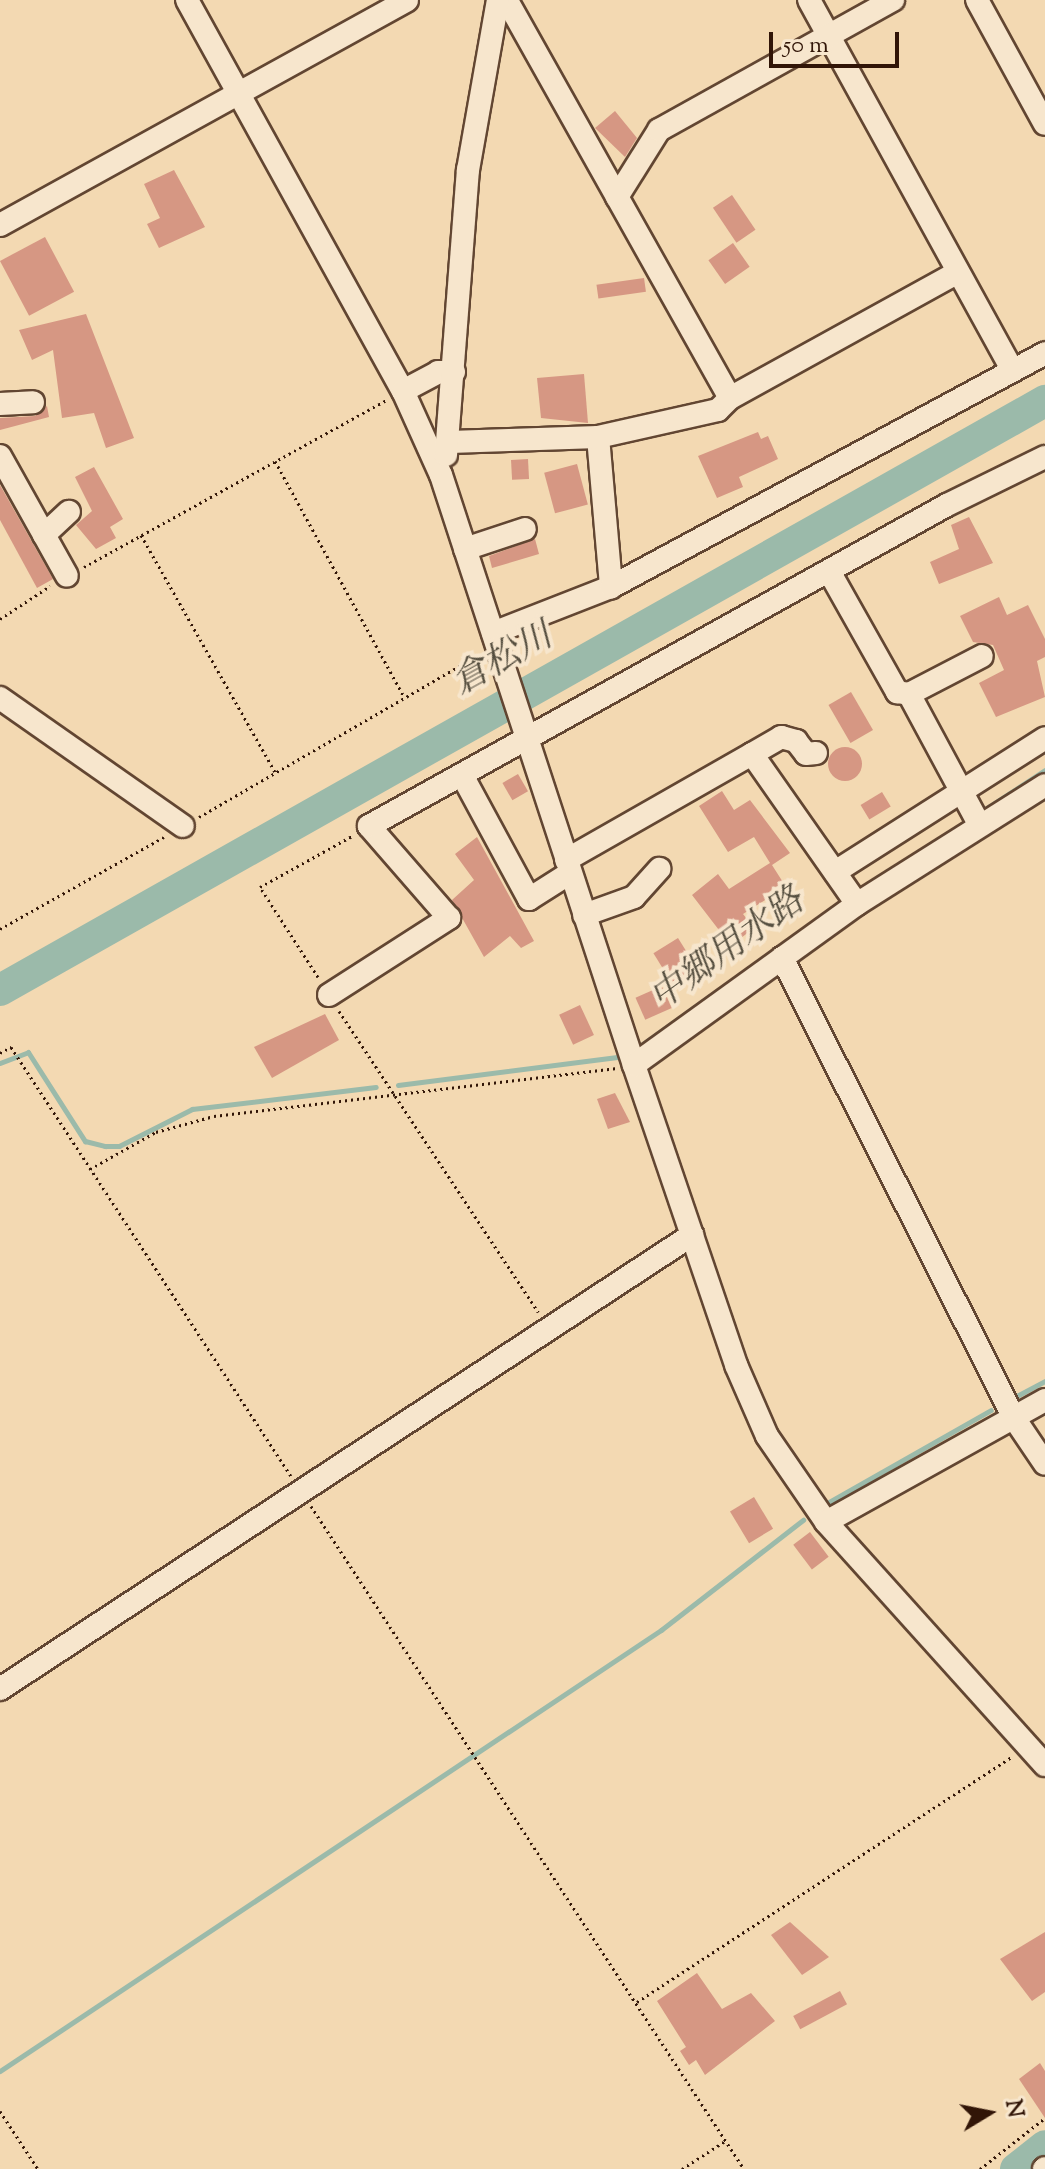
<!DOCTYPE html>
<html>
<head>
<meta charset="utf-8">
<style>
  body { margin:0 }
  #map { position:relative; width:1045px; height:2169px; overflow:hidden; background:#f3d9b2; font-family:"Sorts Mill Goudy","Noto Serif JP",serif }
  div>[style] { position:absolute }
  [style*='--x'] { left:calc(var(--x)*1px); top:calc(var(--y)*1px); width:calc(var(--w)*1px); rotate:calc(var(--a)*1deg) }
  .stream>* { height:5px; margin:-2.5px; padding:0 2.5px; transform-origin:2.5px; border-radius:2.5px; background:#9bbaaa }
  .river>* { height:32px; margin:-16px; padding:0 16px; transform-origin:16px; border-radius:16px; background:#9bbaaa }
  .building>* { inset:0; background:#d69783; transform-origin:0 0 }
  .round { border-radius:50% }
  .path>* { height:3px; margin-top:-1.5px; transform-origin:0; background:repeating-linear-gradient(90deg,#311507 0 2px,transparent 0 6px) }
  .roads { filter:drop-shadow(2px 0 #624632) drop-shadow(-2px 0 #624632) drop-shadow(0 2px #624632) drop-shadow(0 -2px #624632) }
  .minor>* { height:22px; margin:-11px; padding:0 11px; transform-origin:11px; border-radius:11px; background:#f7e6cd }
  span { translate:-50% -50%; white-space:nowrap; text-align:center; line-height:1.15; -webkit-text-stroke:8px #f7e6cd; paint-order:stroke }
  .water-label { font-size:36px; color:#564f40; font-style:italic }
  .north { position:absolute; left:949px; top:2073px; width:80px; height:80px; -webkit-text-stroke:6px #f7e6cd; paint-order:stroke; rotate:80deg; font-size:22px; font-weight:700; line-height:32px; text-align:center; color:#311507 }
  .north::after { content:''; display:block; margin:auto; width:28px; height:36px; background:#311507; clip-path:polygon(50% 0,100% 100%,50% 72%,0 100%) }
  .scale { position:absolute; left:769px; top:32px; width:130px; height:36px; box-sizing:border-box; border:4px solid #311507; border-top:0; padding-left:10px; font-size:24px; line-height:28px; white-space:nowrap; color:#311507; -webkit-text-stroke:6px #f7e6cd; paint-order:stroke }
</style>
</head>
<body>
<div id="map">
  <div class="stream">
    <i style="--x:979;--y:813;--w:79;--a:-33.1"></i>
    <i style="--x:858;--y:891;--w:131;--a:-32.8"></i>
    <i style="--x:640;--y:1046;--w:173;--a:-35.6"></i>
    <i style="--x:0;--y:1063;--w:30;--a:-21"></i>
    <i style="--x:28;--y:1052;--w:106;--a:57.4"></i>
    <i style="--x:85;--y:1141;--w:21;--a:14"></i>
    <i style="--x:105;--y:1146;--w:14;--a:0"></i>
    <i style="--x:119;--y:1146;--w:82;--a:-26.9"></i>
    <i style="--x:192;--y:1109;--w:185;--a:-6.8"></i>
    <i style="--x:398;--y:1085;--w:221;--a:-7.3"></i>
    <i style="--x:1011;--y:1399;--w:38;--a:-28"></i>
    <i style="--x:829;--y:1502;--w:186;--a:-29.6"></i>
    <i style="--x:0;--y:2071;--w:795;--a:-33.71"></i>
    <i style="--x:661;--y:1630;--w:180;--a:-37.8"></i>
  </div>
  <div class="river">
    <i style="--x:0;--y:990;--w:1200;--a:-29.41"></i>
    <i style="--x:1016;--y:2169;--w:37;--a:-38"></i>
  </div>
  <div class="building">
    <i style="clip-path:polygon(615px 111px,637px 138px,625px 157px,595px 128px)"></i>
    <i style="clip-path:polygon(174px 170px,205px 227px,159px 248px,147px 224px,160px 218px,144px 184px)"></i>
    <i style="left:732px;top:195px;width:42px;height:23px;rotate:56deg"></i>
    <i style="left:45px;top:237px;width:62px;height:51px;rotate:62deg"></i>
    <i style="left:733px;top:243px;width:29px;height:30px;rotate:55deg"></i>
    <i style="left:644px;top:278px;width:14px;height:48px;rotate:82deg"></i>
    <i style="clip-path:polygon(86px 314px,134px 438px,106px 448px,94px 413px,62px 418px,53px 350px,32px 360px,19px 330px)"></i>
    <i style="clip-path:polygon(584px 374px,588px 423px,541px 418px,537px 378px)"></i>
    <i style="clip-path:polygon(47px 406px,49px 417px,0 430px,0 418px,35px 416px)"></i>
    <i style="clip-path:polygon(758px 432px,761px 439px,768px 436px,778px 459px,739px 477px,743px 487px,717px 498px,698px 456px)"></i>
    <i style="left:528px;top:459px;width:20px;height:17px;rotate:87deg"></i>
    <i style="left:577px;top:464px;width:42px;height:34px;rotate:75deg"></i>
    <i style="clip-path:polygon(94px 467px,123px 519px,110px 527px,116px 538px,96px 549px,76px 525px,92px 511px,75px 477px)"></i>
    <i style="clip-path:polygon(0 485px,53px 579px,37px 588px,0 520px)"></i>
    <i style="clip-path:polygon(969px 517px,993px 563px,939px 584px,930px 562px,959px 549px,951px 525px)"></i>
    <i style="clip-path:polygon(535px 539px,539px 554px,492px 568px,489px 556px)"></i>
    <i style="clip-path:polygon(999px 597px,1007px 615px,1028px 605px,1045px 639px,1045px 657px,1037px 661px,1045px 697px,996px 717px,979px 683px,1004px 670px,993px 645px,973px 642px,960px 616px)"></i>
    <i style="left:851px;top:692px;width:44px;height:26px;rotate:60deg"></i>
    <i class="round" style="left:828px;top:747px;width:34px;height:34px"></i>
    <i style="left:518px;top:774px;width:20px;height:18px;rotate:60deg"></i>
    <i style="clip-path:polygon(722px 791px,734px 810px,750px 800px,790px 853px,772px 865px,786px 887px,743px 914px,754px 928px,724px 951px,716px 940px,722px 934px,692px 895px,718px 874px,729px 889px,770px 863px,754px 837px,728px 852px,699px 806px)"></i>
    <i style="left:882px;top:792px;width:17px;height:25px;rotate:59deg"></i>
    <i style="clip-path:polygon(477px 837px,534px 941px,521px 948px,510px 936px,484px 957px,452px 900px,474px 880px,455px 854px)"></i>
    <i style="left:678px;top:938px;width:34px;height:29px;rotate:58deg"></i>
    <i style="left:662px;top:986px;width:24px;height:29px;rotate:66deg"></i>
    <i style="left:580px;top:1005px;width:33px;height:23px;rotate:65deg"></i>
    <i style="clip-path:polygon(325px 1014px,339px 1040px,272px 1078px,254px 1047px)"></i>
    <i style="clip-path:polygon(615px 1093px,630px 1122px,608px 1129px,597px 1099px)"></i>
    <i style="left:754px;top:1497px;width:37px;height:28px;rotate:59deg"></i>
    <i style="left:810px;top:1532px;width:31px;height:21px;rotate:53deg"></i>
    <i style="clip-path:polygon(790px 1922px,829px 1957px,802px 1975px,771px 1935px)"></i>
    <i style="clip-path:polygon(1045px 1932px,1045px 1992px,1032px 2001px,1000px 1959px)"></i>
    <i style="clip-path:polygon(697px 1973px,722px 2009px,751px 1993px,775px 2021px,705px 2075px,696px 2060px,689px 2065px,680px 2051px,686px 2047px,657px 2001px)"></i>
    <i style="left:840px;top:1991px;width:15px;height:53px;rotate:62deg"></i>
    <i style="clip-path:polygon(1040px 2063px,1045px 2071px,1045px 2118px,1019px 2079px)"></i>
  </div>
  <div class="path">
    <i style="--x:275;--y:461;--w:269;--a:61.3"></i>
    <i style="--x:141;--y:535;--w:272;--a:60.5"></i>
    <i style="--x:84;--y:567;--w:345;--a:-28.9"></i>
    <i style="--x:0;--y:619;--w:60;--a:-33.4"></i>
    <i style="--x:199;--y:817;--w:323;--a:-30.1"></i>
    <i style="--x:0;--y:929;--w:188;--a:-29.3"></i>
    <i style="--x:318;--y:977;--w:107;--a:-122.8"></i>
    <i style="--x:260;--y:887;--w:105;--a:-29"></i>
    <i style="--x:339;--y:1011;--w:361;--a:56.5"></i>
    <i style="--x:0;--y:1053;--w:13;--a:-29"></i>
    <i style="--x:11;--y:1047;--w:512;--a:56.87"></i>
    <i style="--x:90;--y:1169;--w:76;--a:-29.3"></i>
    <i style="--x:156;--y:1132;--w:60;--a:-15.4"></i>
    <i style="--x:214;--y:1116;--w:404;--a:-6.8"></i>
    <i style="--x:311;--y:1506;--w:792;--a:56.85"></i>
    <i style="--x:637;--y:2002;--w:448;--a:-33.2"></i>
    <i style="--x:0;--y:2111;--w:69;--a:56.8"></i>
    <i style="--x:682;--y:2169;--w:51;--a:-33.1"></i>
    <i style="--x:980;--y:2169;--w:83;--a:-38.1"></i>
  </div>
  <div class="roads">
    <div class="minor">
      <i style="--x:187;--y:0;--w:447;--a:61.1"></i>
      <i style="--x:403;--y:391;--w:92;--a:65.7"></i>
      <i style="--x:441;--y:475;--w:621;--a:71.89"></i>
      <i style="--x:634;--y:1065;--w:317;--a:71.2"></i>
      <i style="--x:736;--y:1365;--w:77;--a:66.4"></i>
      <i style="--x:767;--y:1436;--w:104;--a:55.5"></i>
      <i style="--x:826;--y:1522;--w:327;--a:48"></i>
      <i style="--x:809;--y:0;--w:423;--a:61.2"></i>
      <i style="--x:977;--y:0;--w:141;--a:61.3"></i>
      <i style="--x:617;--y:197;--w:79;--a:-57.9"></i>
      <i style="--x:659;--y:130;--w:268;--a:-29.1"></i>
      <i style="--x:0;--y:225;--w:465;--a:-28.9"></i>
      <i style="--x:403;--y:391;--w:40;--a:-28"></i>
      <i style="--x:438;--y:372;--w:16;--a:0"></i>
      <i style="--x:730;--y:398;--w:260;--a:-28.9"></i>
      <i style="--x:0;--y:404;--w:33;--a:-3"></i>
      <i style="--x:598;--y:437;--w:151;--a:85"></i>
      <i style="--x:450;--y:442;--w:148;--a:-1.9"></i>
      <i style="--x:598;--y:437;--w:123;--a:-12.7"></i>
      <i style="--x:718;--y:410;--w:17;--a:-45"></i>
      <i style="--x:730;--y:398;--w:456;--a:-119.3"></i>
      <i style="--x:446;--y:455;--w:286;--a:-85.6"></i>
      <i style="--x:468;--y:170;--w:173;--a:-80"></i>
      <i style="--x:0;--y:456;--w:137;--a:60.8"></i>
      <i style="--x:44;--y:535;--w:34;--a:-43"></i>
      <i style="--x:465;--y:549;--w:63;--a:-18.4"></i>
      <i style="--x:830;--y:573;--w:137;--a:60.6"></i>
      <i style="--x:897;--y:692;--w:12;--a:9"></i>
      <i style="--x:909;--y:694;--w:148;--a:61.7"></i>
      <i style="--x:493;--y:633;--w:127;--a:-21.3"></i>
      <i style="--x:611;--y:587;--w:493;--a:-28.3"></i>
      <i style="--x:909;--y:694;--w:82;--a:-27.5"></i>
      <i style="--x:0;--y:698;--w:223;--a:35"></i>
      <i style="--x:752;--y:754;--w:34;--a:-30"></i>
      <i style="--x:781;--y:737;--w:16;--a:15"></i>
      <i style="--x:796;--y:741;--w:16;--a:52"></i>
      <i style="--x:806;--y:754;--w:10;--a:-6"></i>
      <i style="--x:462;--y:775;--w:141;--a:61.6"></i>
      <i style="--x:529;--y:899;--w:49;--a:-32.4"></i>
      <i style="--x:566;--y:860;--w:214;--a:-29.7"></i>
      <i style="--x:752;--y:754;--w:183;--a:55"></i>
      <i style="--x:835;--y:872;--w:249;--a:-32.5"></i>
      <i style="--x:584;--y:915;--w:53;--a:-19.8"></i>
      <i style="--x:634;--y:897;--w:38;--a:-48"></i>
      <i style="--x:782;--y:958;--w:515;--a:63.24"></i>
      <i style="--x:1014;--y:1418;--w:55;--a:56"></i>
      <i style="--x:329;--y:995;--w:143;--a:-32.7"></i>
      <i style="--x:449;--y:918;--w:122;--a:-131"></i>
      <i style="--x:369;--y:826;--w:661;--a:-29.05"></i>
      <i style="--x:947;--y:505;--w:109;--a:-26.1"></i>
      <i style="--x:634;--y:1065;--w:275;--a:-35.8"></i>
      <i style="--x:857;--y:904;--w:222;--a:-32.3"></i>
      <i style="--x:826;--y:1522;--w:251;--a:-29.1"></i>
      <i style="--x:0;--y:1689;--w:828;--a:-33.27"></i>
      <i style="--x:1044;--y:2169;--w:1;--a:-45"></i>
    </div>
  </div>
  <div class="water-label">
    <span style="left:503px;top:661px;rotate:-29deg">倉松川</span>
    <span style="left:728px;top:951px;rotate:-36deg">中郷用水路</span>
  </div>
  <div class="north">N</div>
  <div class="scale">50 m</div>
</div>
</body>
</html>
